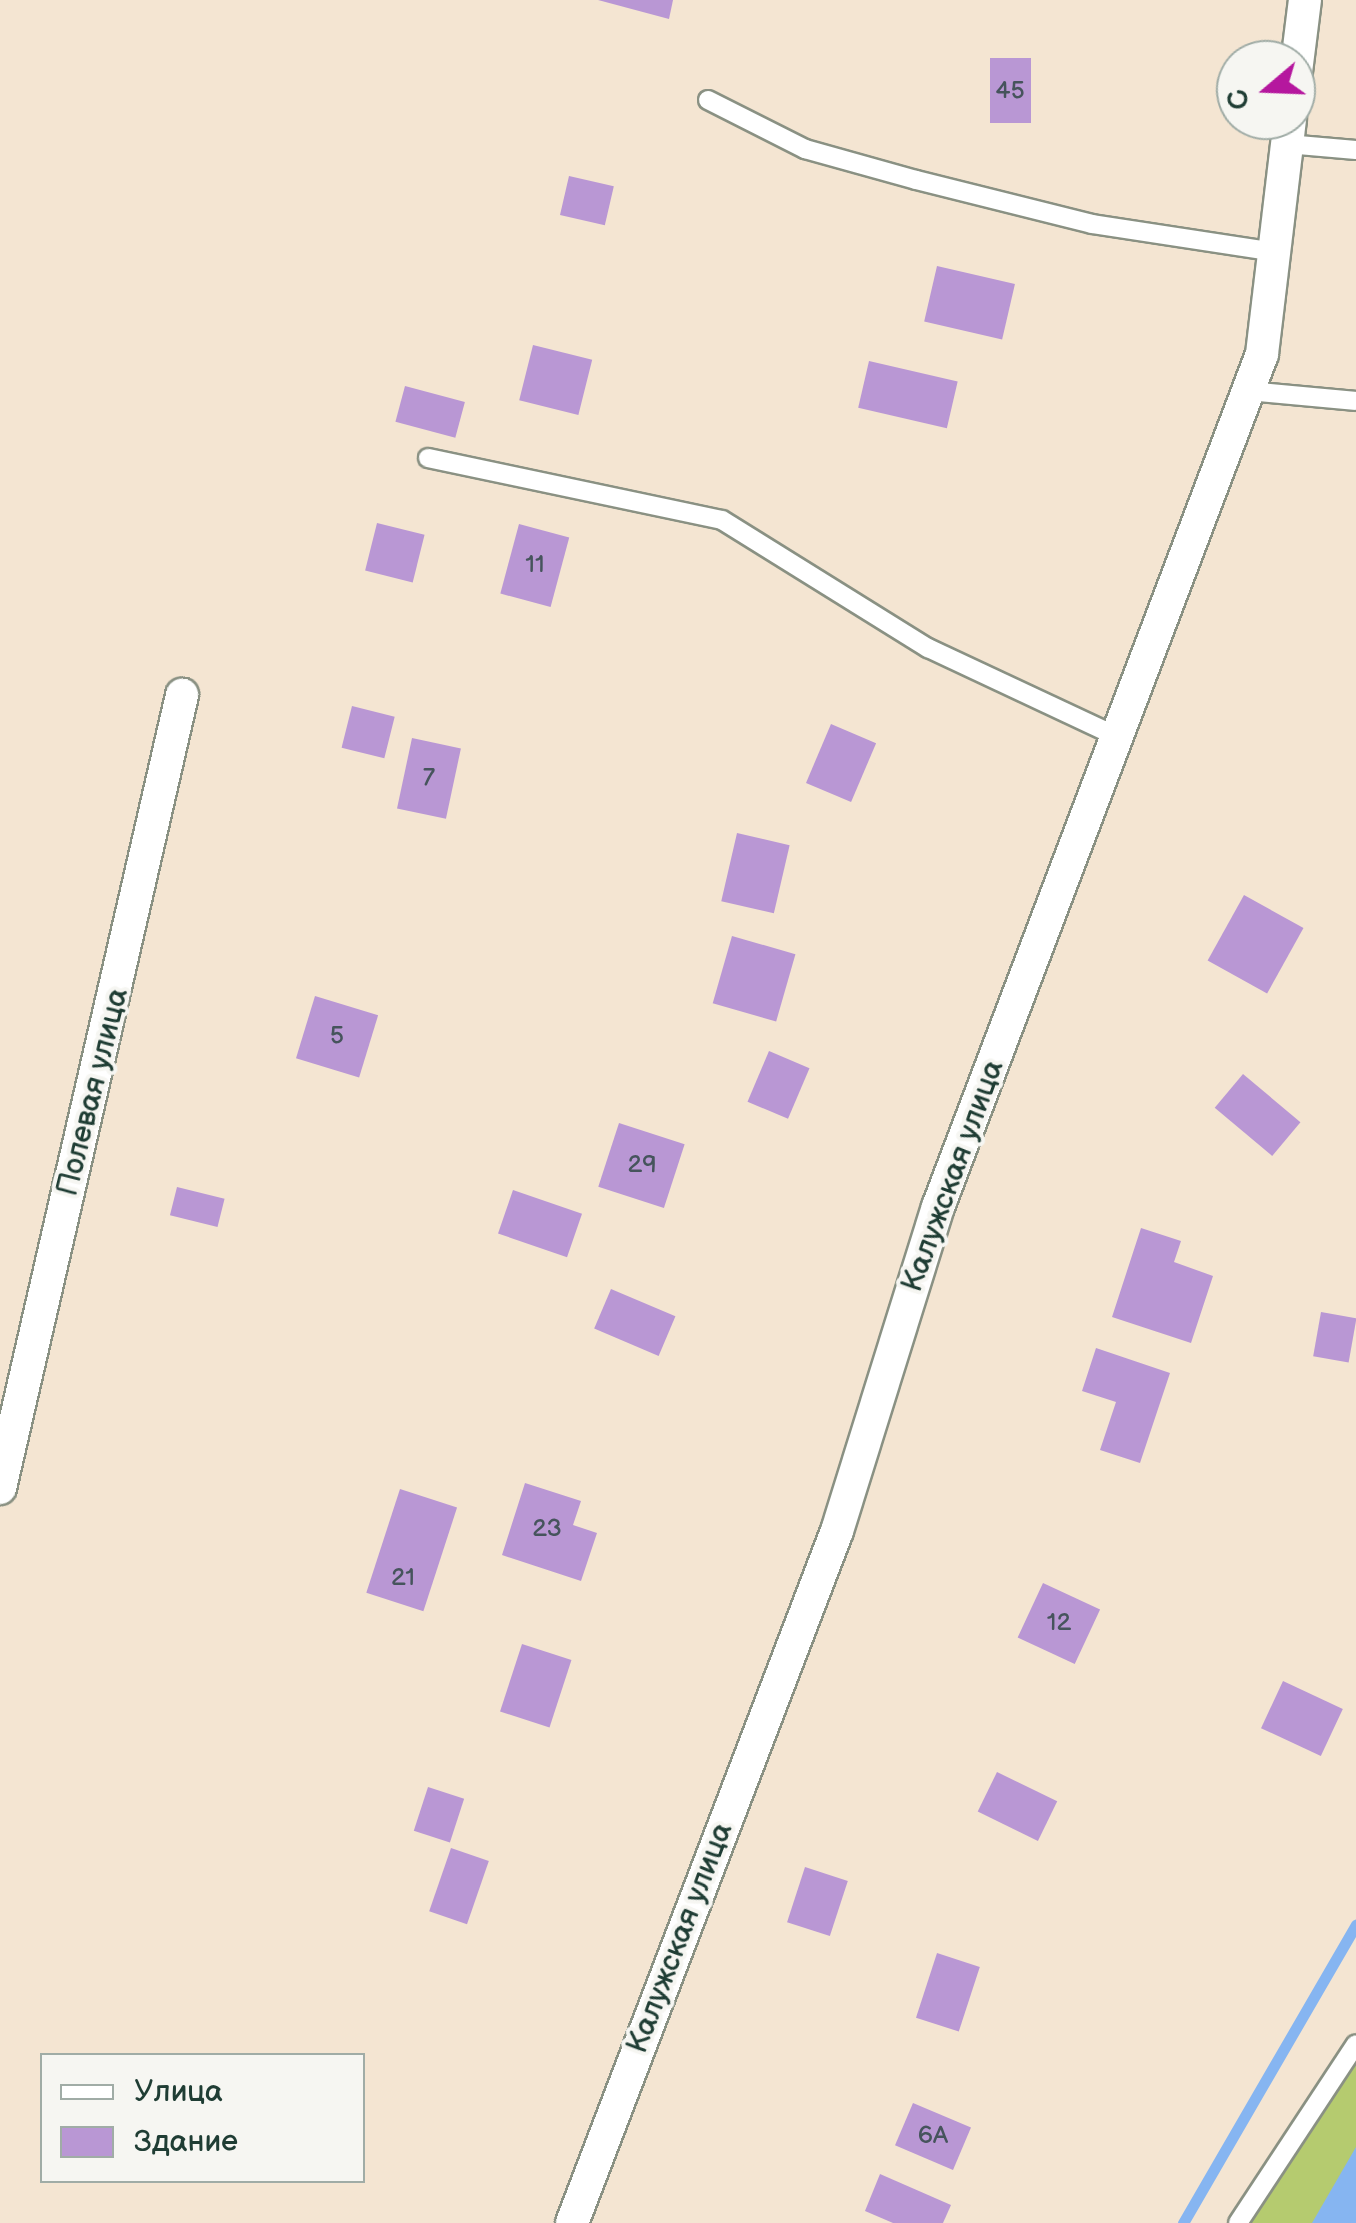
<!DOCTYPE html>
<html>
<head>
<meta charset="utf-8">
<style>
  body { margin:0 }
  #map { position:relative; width:1356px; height:2223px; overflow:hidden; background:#f4e5d2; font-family:"Balsamiq Sans",sans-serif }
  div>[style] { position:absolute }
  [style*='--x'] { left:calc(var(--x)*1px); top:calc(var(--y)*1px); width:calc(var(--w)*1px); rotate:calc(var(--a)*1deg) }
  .green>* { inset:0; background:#b5cb6f }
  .water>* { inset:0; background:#86b5f1 }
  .stream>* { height:11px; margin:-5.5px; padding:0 5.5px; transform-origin:5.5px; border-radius:5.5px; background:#86b5f1 }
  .building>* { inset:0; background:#b997d4; transform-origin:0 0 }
  .roads { filter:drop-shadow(2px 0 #8a9183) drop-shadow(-2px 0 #8a9183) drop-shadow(0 2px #8a9183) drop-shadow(0 -2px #8a9183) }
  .lane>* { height:18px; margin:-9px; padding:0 9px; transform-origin:9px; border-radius:9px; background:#fff }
  .street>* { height:32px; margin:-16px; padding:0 16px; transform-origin:16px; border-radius:16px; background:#fff }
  span { translate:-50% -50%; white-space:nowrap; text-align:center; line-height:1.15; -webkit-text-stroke:8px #f6f6f2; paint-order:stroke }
  .number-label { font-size:25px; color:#46545c }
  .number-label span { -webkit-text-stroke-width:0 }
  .street-label { font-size:30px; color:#1f3d34 }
  .legend { position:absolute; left:40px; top:2053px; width:325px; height:130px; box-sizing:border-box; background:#f6f6f2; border:2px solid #a0aca6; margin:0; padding:12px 18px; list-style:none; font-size:30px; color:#1f3d34 }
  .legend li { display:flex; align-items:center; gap:20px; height:50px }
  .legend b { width:50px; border:2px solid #a0aca6 }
  .north { position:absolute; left:1216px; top:40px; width:100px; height:100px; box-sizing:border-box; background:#f6f6f2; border:2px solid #a0aca6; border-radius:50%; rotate:251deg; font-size:28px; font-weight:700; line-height:40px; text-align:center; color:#1f3d34 }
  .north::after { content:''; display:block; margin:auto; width:35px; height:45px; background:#b5179e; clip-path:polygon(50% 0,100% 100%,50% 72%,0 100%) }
</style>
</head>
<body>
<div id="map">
  <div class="green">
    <i style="clip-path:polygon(1356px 2058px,1356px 2223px,1247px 2223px)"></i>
  </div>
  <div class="water">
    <i style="clip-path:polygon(1356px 2147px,1356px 2223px,1312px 2223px)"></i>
  </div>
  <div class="stream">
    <i style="--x:1183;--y:2223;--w:345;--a:-59.9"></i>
  </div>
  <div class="building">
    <i style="clip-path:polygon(598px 0,673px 0,669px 19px)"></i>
    <i style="left:990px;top:58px;width:41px;height:65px"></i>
    <i style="left:569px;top:176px;width:46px;height:40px;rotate:13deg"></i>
    <i style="left:937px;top:266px;width:80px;height:57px;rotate:13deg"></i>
    <i style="left:533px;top:345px;width:61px;height:57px;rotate:14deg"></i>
    <i style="left:869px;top:361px;width:91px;height:48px;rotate:13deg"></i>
    <i style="left:405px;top:386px;width:62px;height:37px;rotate:15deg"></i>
    <i style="left:377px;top:523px;width:49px;height:49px;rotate:14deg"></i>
    <i style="left:519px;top:524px;width:52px;height:72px;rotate:15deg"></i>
    <i style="left:352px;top:706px;width:44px;height:43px;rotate:14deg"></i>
    <i style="left:831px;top:724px;width:49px;height:64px;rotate:23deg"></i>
    <i style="left:412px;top:738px;width:50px;height:72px;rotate:12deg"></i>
    <i style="left:737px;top:833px;width:54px;height:70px;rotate:13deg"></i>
    <i style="left:1244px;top:895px;width:68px;height:75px;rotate:29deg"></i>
    <i style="left:732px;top:936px;width:66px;height:70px;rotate:16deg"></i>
    <i style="left:315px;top:996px;width:66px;height:65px;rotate:17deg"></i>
    <i style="left:769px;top:1051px;width:44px;height:55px;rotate:23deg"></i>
    <i style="left:1243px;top:1074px;width:75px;height:44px;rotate:40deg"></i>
    <i style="left:619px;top:1123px;width:69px;height:67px;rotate:18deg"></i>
    <i style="left:177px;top:1187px;width:49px;height:29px;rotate:14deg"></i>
    <i style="left:513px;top:1190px;width:73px;height:46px;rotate:19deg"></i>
    <i style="clip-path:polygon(1141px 1228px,1181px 1241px,1174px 1262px,1213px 1276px,1191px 1343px,1112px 1317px)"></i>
    <i style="left:611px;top:1289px;width:70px;height:43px;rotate:23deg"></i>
    <i style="left:1321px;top:1312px;width:36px;height:45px;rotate:10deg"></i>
    <i style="clip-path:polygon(1096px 1348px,1170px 1373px,1140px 1463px,1100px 1450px,1116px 1402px,1082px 1391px)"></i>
    <i style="clip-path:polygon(525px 1483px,581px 1501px,573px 1525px,597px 1533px,581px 1581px,502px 1555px)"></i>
    <i style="left:400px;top:1489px;width:60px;height:109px;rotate:18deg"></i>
    <i style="left:1043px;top:1583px;width:63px;height:60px;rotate:25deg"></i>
    <i style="left:522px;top:1644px;width:52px;height:71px;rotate:18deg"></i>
    <i style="left:1283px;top:1681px;width:66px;height:52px;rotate:25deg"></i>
    <i style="left:997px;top:1772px;width:67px;height:44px;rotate:26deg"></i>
    <i style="left:428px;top:1787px;width:38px;height:46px;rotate:18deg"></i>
    <i style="left:451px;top:1848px;width:40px;height:67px;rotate:19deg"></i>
    <i style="left:805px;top:1867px;width:45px;height:58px;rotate:18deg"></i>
    <i style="left:937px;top:1953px;width:45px;height:68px;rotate:18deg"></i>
    <i style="left:913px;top:2103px;width:63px;height:46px;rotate:23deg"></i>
    <i style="clip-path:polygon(880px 2174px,951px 2205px,943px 2223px,893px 2223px,865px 2211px)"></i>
  </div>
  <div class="roads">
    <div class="lane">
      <i style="--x:708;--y:100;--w:109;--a:26.8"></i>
      <i style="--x:805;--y:149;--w:115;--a:15.6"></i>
      <i style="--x:916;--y:180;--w:181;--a:14"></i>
      <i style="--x:1092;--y:224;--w:184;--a:8.7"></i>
      <i style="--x:1287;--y:144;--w:69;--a:5"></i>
      <i style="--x:1249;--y:391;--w:107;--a:5.3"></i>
      <i style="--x:428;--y:458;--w:300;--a:11.9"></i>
      <i style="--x:722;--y:520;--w:243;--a:31.9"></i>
      <i style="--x:928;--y:648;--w:212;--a:25.1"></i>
      <i style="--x:1238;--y:2223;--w:214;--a:-56.6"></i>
    </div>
    <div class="street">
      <i style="--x:1296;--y:72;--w:73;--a:-82.9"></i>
      <i style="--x:0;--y:1488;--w:814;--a:-77.07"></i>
      <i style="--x:572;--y:2223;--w:741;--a:-69.05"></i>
      <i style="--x:837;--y:1531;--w:339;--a:-72.7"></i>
      <i style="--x:938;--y:1207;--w:912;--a:-69.2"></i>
      <i style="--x:1262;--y:354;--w:236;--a:-83.2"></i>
    </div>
  </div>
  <div class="number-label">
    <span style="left:1010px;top:91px">45</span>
    <span style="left:535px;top:565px">11</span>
    <span style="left:429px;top:778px">7</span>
    <span style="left:337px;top:1036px">5</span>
    <span style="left:642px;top:1165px">29</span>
    <span style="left:547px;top:1529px">23</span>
    <span style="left:403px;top:1578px">21</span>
    <span style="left:1059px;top:1623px">12</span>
    <span style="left:933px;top:2136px">6А</span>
  </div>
  <div class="street-label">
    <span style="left:93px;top:1092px;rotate:-76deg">Полевая улица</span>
    <span style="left:953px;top:1176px;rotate:-70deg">Калужская улица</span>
    <span style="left:680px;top:1938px;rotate:-69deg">Калужская улица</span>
  </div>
  <ul class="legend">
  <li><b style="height:12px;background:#fff"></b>Улица</li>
  <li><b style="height:28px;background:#b997d4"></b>Здание</li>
  </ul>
  <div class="north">С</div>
</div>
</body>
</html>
